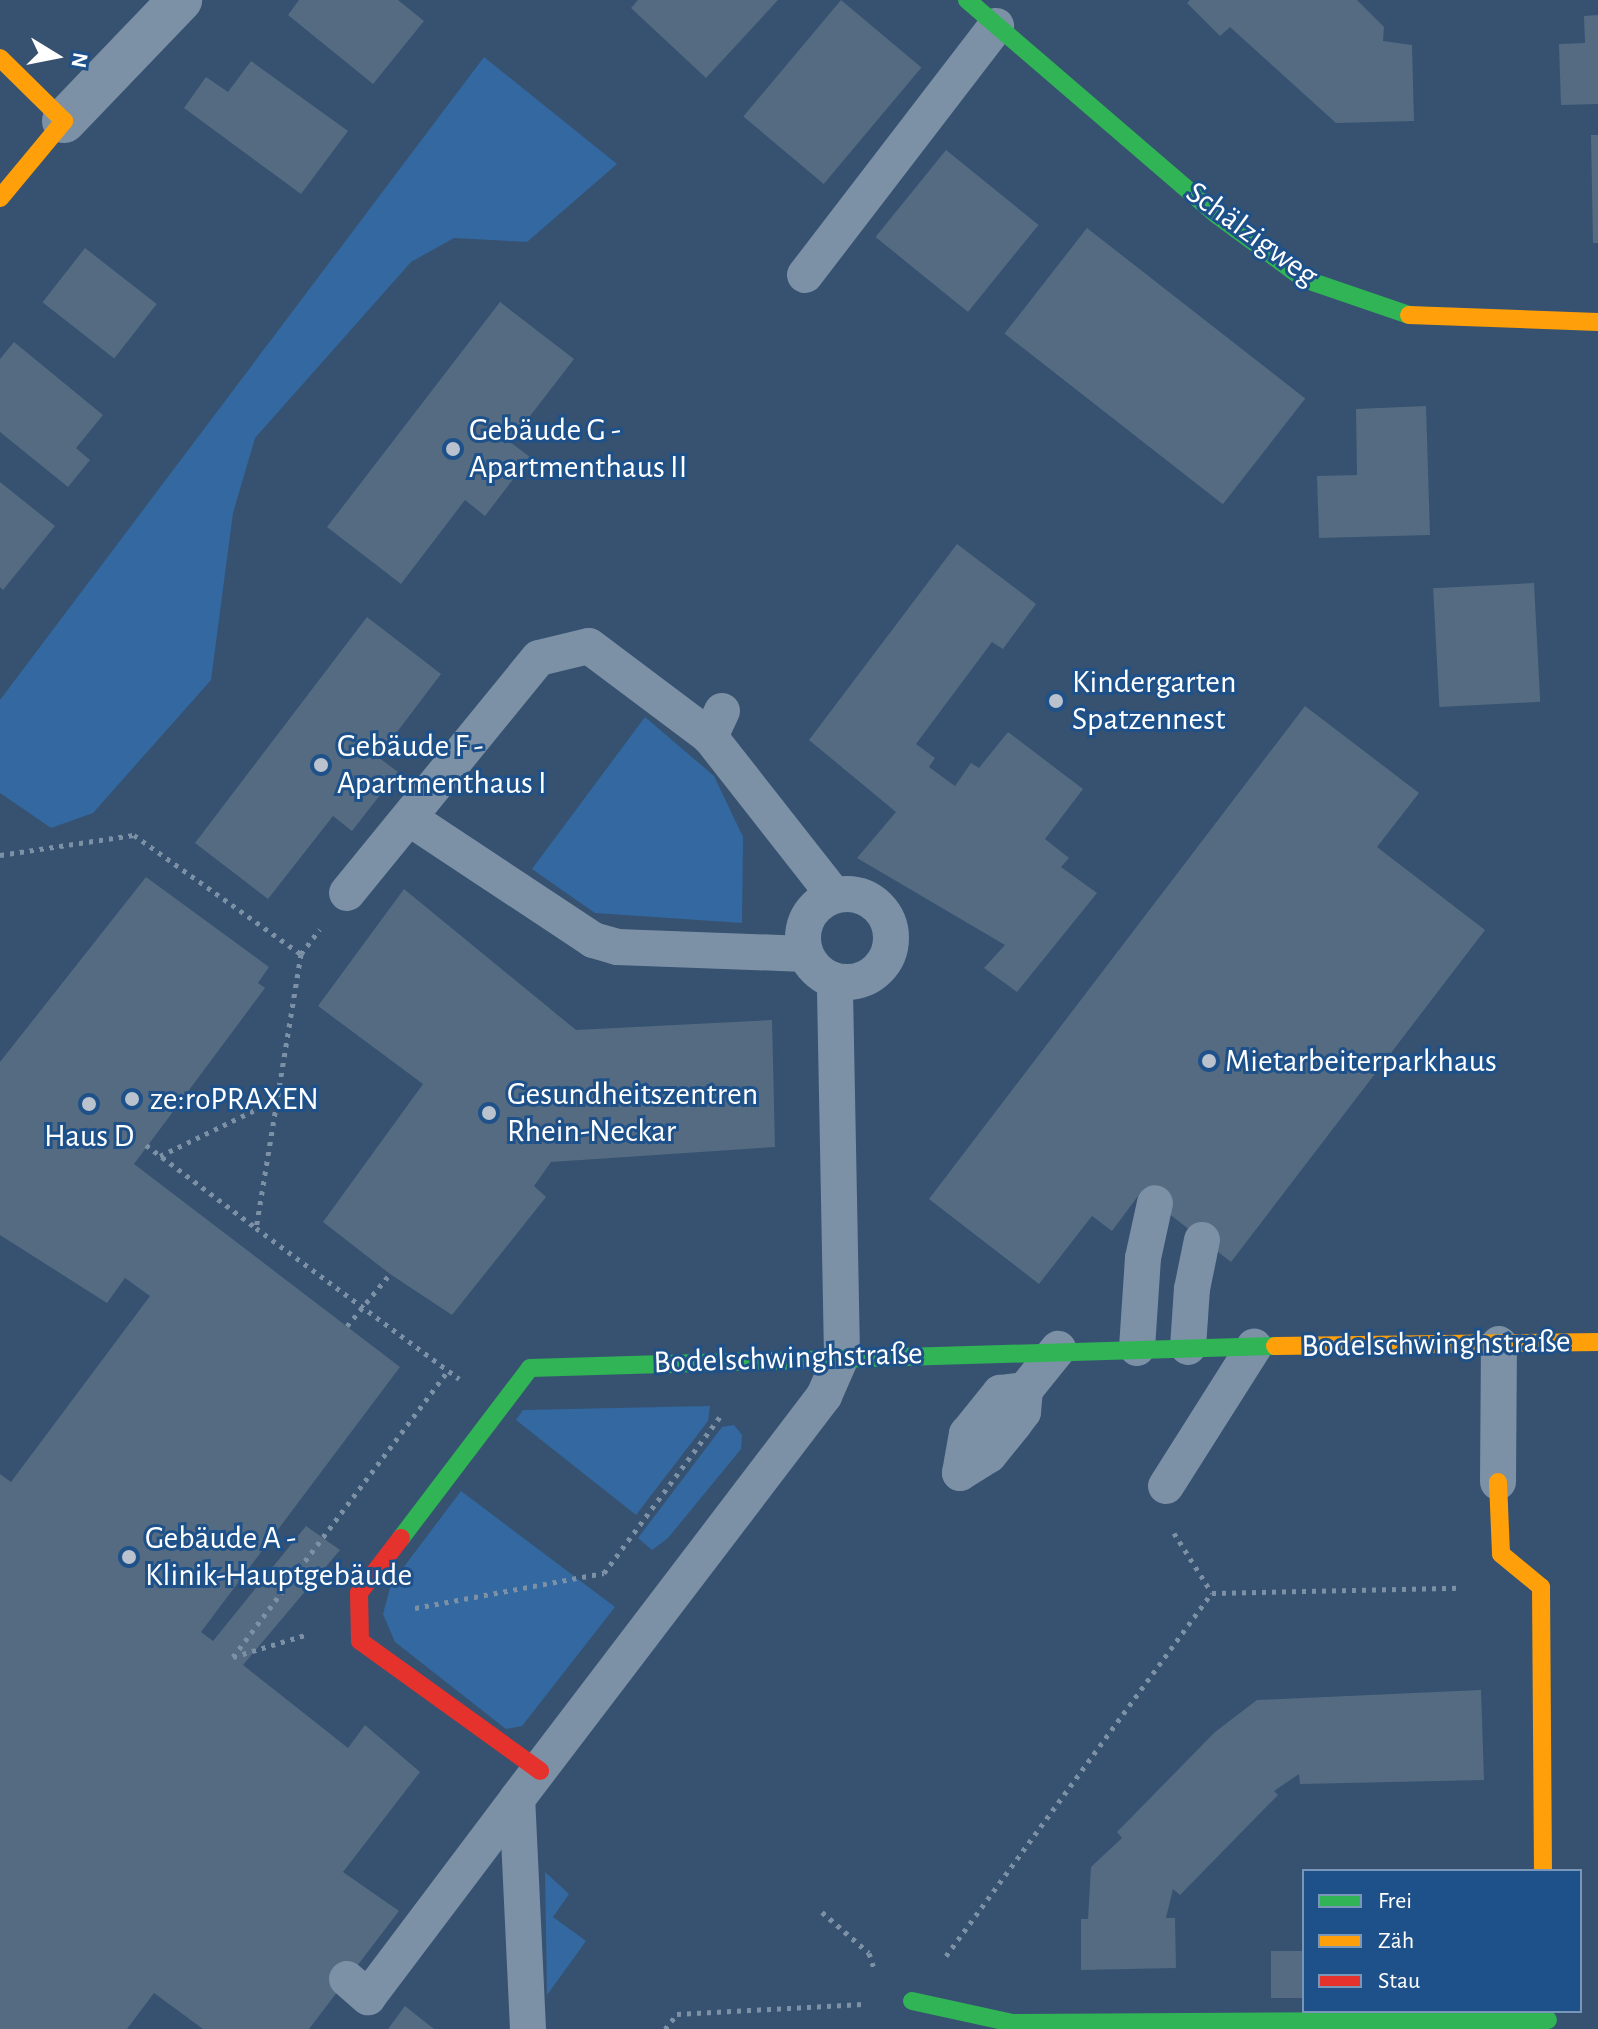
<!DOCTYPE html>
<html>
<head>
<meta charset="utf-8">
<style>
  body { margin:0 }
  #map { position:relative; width:1598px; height:2029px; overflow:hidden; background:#365270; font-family:"Alegreya Sans",sans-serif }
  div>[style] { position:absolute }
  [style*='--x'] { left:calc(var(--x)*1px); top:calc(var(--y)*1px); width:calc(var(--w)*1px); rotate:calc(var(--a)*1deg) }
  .green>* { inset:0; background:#3368a0 }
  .building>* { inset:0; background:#546b82; transform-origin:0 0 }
  .path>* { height:5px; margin-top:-2.5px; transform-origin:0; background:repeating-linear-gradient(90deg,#7d91a6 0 4px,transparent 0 10px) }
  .lane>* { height:36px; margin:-18px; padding:0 18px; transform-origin:18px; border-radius:18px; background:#7d91a6 }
  .lane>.ring { margin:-18px; padding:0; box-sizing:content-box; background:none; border:36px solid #7d91a6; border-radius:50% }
  .street>* { height:44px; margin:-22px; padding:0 22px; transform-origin:22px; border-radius:22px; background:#7d91a6 }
  .fast>* { height:18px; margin:-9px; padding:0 9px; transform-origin:9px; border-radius:9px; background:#30b455 }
  .slow>* { height:18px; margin:-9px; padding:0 9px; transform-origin:9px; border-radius:9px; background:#ff9f0a }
  .jam>* { height:18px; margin:-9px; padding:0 9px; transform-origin:9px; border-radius:9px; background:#e5322d }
  .dots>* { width:22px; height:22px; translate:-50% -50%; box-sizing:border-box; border:4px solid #1e5189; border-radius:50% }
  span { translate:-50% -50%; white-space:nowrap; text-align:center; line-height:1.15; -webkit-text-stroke:6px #1e5189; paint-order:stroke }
  .street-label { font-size:32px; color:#fff }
  .poi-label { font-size:32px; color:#fff }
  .left { translate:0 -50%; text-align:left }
  .legend { position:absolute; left:1302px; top:1869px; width:280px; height:144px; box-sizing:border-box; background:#1e5189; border:2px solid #7897b8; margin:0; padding:10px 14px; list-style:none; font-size:24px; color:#fff }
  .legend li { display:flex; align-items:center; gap:16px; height:40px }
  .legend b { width:40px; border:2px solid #7897b8 }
  .north { position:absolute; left:16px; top:16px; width:80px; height:80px; -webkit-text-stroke:6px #1e5189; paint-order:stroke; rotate:100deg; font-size:22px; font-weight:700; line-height:32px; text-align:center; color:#fff }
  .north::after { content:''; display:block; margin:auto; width:28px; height:36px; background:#fff; clip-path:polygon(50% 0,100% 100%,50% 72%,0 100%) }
</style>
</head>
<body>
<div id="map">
  <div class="green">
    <i style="clip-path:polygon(484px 57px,617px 164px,527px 242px,454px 238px,411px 262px,255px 438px,233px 513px,211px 680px,93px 813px,51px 828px,0 793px,0 700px)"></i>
    <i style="clip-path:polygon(645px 717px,714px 776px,743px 837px,742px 923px,595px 913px,532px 869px)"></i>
    <i style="clip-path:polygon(710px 1406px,708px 1421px,636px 1515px,516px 1420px,523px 1410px)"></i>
    <i style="clip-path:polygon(734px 1425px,742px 1435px,741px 1449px,668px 1538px,652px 1550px,638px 1538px,722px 1427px)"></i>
    <i style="clip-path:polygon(461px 1491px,615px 1607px,522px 1726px,506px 1729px,395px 1642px,383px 1614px,391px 1584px)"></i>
    <i style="clip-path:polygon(545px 1872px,569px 1894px,553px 1917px,586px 1941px,547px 1995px)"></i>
  </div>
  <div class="building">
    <i style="clip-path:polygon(299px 0,398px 0,424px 21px,373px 84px,288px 15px)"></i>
    <i style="clip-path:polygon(638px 0,778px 0,706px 78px,631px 8px)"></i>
    <i style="left:841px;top:0;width:105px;height:152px;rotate:40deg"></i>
    <i style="clip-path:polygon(1190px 0,1357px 0,1384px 27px,1383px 41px,1412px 45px,1414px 121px,1336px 123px,1230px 27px,1220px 36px,1187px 3px)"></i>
    <i style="clip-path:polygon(1598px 15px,1598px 104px,1561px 105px,1559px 44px,1585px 43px,1584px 16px)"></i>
    <i style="clip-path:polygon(251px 61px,348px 131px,301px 194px,184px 108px,206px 77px,228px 92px)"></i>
    <i style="clip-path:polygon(1591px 135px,1598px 135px,1598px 243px,1593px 243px)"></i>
    <i style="left:946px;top:150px;width:119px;height:112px;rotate:39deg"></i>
    <i style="left:1087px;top:228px;width:277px;height:134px;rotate:38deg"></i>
    <i style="left:85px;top:248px;width:91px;height:69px;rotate:38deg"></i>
    <i style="clip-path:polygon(500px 302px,574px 359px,510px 442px,530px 457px,485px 516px,465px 500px,401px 584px,327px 527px)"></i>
    <i style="clip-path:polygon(14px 342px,103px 415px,76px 448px,90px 460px,68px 487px,0 432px,0 359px)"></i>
    <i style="clip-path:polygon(1426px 406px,1430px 535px,1319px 538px,1317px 476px,1357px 475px,1356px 409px)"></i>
    <i style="clip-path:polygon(0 482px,55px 526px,3px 590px,0 587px)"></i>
    <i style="clip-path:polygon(957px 544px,1036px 604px,1003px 649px,992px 642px,916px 744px,935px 758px,929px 767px,955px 786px,971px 763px,979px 768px,1008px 732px,1083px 789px,1045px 839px,1069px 858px,1061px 867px,1097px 893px,1017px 992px,984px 968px,1005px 945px,857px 858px,896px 812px,809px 740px)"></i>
    <i style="left:1534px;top:583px;width:119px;height:101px;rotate:87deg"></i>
    <i style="clip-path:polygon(367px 617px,441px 674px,378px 757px,398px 772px,352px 831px,333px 816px,268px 899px,195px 843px)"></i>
    <i style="clip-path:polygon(1305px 706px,1419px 793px,1377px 847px,1485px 930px,1231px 1262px,1141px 1192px,1112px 1231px,1092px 1216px,1039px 1284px,929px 1199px)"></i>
    <i style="clip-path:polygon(146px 877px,269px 967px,258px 983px,265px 988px,134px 1164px,400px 1367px,201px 1632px,213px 1641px,306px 1526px,340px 1550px,243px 1665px,348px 1748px,365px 1725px,420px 1772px,343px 1872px,399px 1911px,309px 2029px,203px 2029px,154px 1993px,127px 2029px,0 2029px,0 1474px,11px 1482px,150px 1296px,125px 1278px,107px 1303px,0 1235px,0 1062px)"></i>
    <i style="clip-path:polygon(404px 889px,576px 1030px,772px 1020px,775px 1147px,551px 1162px,534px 1186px,546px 1197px,452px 1315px,390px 1274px,323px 1222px,423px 1084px,318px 1006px)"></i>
    <i style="clip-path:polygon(1481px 1690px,1484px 1780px,1300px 1784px,1299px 1774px,1274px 1791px,1278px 1795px,1180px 1895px,1173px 1889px,1166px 1918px,1175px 1918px,1176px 1968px,1081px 1970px,1081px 1919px,1088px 1919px,1091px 1867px,1122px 1838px,1117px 1832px,1215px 1732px,1257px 1700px)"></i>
    <i style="left:1304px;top:1951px;width:47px;height:33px;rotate:90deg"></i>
    <i style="clip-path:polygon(405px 2006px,434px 2029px,388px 2029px)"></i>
  </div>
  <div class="path">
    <i style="--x:0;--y:855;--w:135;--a:-8.5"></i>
    <i style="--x:134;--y:835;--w:205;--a:35.5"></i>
    <i style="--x:301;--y:954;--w:31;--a:-53"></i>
    <i style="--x:301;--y:954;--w:278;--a:99.3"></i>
    <i style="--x:256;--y:1228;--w:253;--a:36.6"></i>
    <i style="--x:146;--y:1145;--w:138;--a:37"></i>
    <i style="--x:160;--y:1156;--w:129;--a:-25.8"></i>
    <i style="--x:347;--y:1326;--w:67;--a:-50.4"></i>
    <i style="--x:1174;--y:1533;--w:71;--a:57.7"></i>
    <i style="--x:415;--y:1608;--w:192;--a:-10.5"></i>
    <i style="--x:604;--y:1573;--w:198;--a:-53.4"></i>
    <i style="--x:233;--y:1657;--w:75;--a:-17"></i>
    <i style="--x:233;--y:1657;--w:358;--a:-53.1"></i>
    <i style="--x:822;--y:1912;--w:62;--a:41.1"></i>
    <i style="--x:869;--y:1953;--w:16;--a:72"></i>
    <i style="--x:946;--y:1956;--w:450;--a:-53.8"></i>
    <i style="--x:1212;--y:1593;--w:248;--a:-1.2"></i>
    <i style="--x:665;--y:2029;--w:19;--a:-51"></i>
    <i style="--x:677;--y:2014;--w:186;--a:-3.1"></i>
  </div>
  <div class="lane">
    <i style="--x:805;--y:275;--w:314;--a:-52.5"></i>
    <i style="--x:722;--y:711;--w:29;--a:115"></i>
    <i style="--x:710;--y:737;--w:201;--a:51.9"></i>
    <i style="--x:409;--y:818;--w:221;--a:33.5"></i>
    <i style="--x:593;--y:940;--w:25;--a:16"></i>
    <i style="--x:617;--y:947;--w:188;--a:2.1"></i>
    <i style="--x:347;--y:893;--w:303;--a:-50.8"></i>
    <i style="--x:539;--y:658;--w:51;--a:-13.5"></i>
    <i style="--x:589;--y:646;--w:151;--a:36.9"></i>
    <i class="ring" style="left:803px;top:894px;width:52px;height:52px"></i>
    <i style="--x:1188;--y:1347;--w:58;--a:-86.1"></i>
    <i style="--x:1192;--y:1289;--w:50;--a:-78.5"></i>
    <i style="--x:1137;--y:1348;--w:90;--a:-86.2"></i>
    <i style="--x:1143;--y:1258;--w:56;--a:-77.7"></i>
    <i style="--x:960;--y:1473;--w:34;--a:-32"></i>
    <i style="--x:989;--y:1455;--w:40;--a:-51"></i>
    <i style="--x:1014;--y:1424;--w:15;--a:-53"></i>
    <i style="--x:1023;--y:1412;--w:22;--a:-85"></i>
    <i style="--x:1025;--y:1390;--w:53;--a:-51.2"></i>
    <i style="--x:960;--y:1473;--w:40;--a:-80"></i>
    <i style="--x:967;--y:1434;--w:53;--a:-51.2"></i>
    <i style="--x:1000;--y:1393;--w:25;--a:-7"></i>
    <i style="--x:1498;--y:1482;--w:138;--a:-89.6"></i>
    <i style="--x:1166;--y:1486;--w:165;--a:-57.7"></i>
    <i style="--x:347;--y:1979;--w:28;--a:41"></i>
    <i style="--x:368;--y:1997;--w:248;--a:-53"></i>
    <i style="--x:528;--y:2029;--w:230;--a:-92.7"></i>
    <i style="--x:517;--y:1799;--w:507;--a:-52.7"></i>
    <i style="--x:824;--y:1396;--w:45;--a:-66.3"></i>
    <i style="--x:842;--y:1355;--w:374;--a:-91.1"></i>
  </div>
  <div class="street">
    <i style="--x:64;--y:121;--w:168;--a:-46.2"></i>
  </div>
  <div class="fast">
    <i style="--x:967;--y:0;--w:330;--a:40.7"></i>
    <i style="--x:1217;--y:215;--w:108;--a:36.3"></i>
    <i style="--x:1304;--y:279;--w:111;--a:18.9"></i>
    <i style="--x:401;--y:1538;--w:213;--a:-52.8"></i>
    <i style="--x:530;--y:1368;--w:745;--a:-1.69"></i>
    <i style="--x:912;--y:2001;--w:103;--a:12.3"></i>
    <i style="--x:1013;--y:2023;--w:535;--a:-0.32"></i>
  </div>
  <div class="slow">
    <i style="--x:0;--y:58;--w:90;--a:44.5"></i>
    <i style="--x:64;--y:121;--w:100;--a:129.7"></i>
    <i style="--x:1409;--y:315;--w:189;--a:2.1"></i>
    <i style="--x:1275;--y:1346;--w:323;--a:-0.7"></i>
    <i style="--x:1498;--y:1482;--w:72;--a:87.6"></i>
    <i style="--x:1501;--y:1554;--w:52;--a:39.5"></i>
    <i style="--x:1541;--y:1587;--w:284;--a:89.6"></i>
  </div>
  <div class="jam">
    <i style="--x:401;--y:1538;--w:69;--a:127.4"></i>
    <i style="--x:359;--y:1593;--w:48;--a:88.8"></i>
    <i style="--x:360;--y:1641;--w:222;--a:35.8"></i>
  </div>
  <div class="dots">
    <i style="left:453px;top:449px;background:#b9c2cd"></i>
    <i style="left:1056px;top:701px;background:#b9c2cd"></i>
    <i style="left:321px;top:765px;background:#b9c2cd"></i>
    <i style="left:1209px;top:1061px;background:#b9c2cd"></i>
    <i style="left:132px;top:1099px;background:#b9c2cd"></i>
    <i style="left:89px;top:1104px;background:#b9c2cd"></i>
    <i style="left:489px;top:1113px;background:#b9c2cd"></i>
    <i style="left:129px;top:1557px;background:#b9c2cd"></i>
  </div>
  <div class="street-label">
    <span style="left:1252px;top:234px;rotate:36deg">Schälzigweg</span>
    <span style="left:1436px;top:1344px;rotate:-1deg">Bodelschwinghstraße</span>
    <span style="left:788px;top:1358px;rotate:-2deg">Bodelschwinghstraße</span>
  </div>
  <div class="poi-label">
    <span class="left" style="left:469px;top:449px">Gebäude G -<br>Apartmenthaus II</span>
    <span class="left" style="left:1072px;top:701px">Kindergarten<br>Spatzennest</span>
    <span class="left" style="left:337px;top:765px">Gebäude F -<br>Apartmenthaus I</span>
    <span class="left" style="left:1225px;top:1061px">Mietarbeiterparkhaus</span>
    <span class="left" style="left:507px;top:1113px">Gesundheitszentren<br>Rhein-Neckar</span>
    <span class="left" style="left:150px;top:1099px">ze:roPRAXEN</span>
    <span style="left:89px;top:1136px">Haus D</span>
    <span class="left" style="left:145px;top:1557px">Gebäude A -<br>Klinik-Hauptgebäude</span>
  </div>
  <ul class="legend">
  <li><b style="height:10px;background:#30b455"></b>Frei</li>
  <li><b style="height:10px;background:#ff9f0a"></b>Zäh</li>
  <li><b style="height:10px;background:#e5322d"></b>Stau</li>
  </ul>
  <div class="north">N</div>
</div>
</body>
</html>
